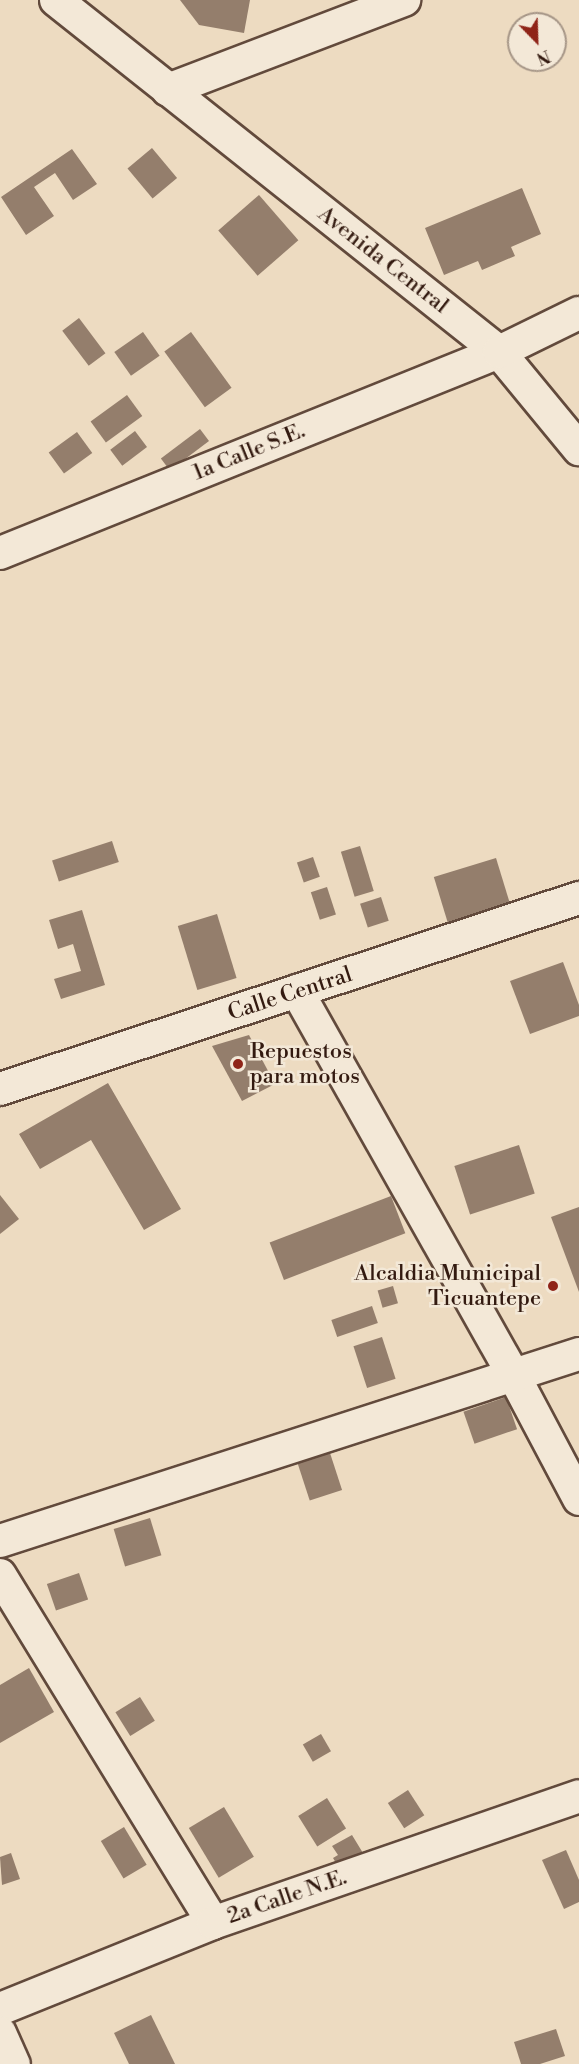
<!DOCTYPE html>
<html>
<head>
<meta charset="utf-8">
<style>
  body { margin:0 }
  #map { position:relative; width:579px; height:2064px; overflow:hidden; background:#eddbc1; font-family:"Libre Bodoni",serif }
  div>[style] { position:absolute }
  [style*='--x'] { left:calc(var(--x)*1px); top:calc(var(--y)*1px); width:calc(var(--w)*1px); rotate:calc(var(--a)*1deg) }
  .building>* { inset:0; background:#947e6c; transform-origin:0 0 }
  .roads { filter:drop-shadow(2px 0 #624a3c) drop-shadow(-2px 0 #624a3c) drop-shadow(0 2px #624a3c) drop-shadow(0 -2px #624a3c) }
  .street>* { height:32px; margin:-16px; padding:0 16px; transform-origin:16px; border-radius:16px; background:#f3e8d7 }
  .dots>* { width:16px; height:16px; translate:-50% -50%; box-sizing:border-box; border:3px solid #f3e8d7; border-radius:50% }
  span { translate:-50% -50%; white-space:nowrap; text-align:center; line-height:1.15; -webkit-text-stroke:5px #f3e8d7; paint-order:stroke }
  .street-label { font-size:22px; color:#331a10 }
  .poi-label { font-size:22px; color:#331a10 }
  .left { translate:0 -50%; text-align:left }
  .right { translate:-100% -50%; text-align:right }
  .north { position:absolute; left:507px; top:12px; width:60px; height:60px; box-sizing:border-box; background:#f3e8d7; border:2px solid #a69687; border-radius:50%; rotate:157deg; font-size:16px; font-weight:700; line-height:24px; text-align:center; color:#331a10 }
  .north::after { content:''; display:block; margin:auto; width:21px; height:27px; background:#8f2418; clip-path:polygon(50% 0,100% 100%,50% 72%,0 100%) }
</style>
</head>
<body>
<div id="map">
  <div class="building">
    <i style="clip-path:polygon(180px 0,250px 0,244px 33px,199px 25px)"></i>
    <i style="left:152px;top:148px;width:39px;height:32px;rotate:50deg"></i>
    <i style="clip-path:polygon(72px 149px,97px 184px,73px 200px,55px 173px,34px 187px,54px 216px,26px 235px,1px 197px)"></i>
    <i style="clip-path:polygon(522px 188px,541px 234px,511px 247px,515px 256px,482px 270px,478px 261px,444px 275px,425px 228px)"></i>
    <i style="left:259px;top:195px;width:60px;height:54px;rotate:49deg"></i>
    <i style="left:79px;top:318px;width:44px;height:21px;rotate:53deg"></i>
    <i style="left:143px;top:332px;width:29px;height:35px;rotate:55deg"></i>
    <i style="left:191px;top:332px;width:69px;height:33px;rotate:54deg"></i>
    <i style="left:127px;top:395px;width:26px;height:45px;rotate:54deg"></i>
    <i style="left:200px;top:429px;width:15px;height:49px;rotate:53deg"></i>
    <i style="left:135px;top:431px;width:20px;height:31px;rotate:53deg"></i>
    <i style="left:77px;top:432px;width:26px;height:35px;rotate:54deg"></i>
    <i style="left:112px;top:841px;width:22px;height:63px;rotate:72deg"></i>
    <i style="left:360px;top:846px;width:47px;height:20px;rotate:73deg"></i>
    <i style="left:313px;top:857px;width:21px;height:17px;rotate:71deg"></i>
    <i style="left:496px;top:858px;width:48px;height:65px;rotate:73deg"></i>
    <i style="left:327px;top:887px;width:29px;height:17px;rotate:72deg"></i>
    <i style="left:381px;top:897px;width:25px;height:22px;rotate:72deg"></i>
    <i style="clip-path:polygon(82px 910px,105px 985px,61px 999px,54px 979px,81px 971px,73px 944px,58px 949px,49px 920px)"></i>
    <i style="left:217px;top:914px;width:67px;height:41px;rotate:73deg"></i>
    <i style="clip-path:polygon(563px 962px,579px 1005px,579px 1016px,530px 1034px,510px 981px)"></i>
    <i style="clip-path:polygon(249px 1035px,275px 1084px,242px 1101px,212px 1046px)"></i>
    <i style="clip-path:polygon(108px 1083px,181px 1209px,144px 1230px,91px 1140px,40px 1169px,19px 1134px)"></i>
    <i style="left:519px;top:1145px;width:51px;height:68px;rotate:72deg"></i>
    <i style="clip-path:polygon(0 1195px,19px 1219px,0 1234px)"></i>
    <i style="left:391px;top:1196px;width:40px;height:130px;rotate:69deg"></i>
    <i style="clip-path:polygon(579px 1207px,579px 1292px,551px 1217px)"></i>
    <i style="left:393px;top:1286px;width:18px;height:16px;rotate:74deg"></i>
    <i style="left:372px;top:1306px;width:18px;height:43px;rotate:71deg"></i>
    <i style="left:382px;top:1337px;width:44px;height:30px;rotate:72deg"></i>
    <i style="left:506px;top:1397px;width:34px;height:45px;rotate:71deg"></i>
    <i style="left:330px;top:1453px;width:39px;height:34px;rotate:72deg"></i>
    <i style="left:150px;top:1518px;width:39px;height:38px;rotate:73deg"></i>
    <i style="left:79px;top:1573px;width:28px;height:34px;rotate:71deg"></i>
    <i style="clip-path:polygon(29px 1668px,54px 1712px,0 1743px,0 1685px)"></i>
    <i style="left:140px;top:1697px;width:28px;height:29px;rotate:58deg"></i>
    <i style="left:321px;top:1734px;width:20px;height:21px;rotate:60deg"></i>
    <i style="left:408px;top:1790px;width:30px;height:24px;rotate:57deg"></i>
    <i style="left:327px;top:1798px;width:36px;height:34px;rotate:58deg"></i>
    <i style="left:224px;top:1807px;width:58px;height:41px;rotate:59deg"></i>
    <i style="left:124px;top:1827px;width:44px;height:27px;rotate:59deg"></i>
    <i style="clip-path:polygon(352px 1835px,366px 1858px,342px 1873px,333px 1858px,338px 1855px,332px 1846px)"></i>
    <i style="clip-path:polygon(566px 1850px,579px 1880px,579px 1902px,564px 1909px,542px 1860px)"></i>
    <i style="clip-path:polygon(11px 1853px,20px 1879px,2px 1885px,0 1857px)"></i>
    <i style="clip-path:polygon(151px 2015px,175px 2064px,129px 2064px,114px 2033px)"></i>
    <i style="clip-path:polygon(556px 2029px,565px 2056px,540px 2064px,521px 2064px,514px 2042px)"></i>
  </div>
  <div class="roads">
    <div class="street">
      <i style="--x:56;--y:0;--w:566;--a:38.47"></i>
      <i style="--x:499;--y:352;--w:126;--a:50.5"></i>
      <i style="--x:168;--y:90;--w:253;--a:-20.9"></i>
      <i style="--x:0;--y:553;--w:538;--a:-21.94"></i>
      <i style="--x:499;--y:352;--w:89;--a:-26"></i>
      <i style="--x:297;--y:991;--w:442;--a:60.6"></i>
      <i style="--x:514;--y:1376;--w:139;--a:62.1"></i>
      <i style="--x:0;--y:1089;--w:610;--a:-18.26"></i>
      <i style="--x:0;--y:1541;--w:608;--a:-17.9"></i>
      <i style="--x:0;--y:1575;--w:408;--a:58.5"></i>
      <i style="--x:0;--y:2009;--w:230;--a:-22"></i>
      <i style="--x:213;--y:1923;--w:387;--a:-19.1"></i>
      <i style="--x:0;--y:2033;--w:34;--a:66"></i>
    </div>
  </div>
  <div class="dots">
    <i style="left:238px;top:1064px;background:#8f2418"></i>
    <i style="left:553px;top:1286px;background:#8f2418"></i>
  </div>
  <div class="street-label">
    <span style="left:383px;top:260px;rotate:38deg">Avenida Central</span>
    <span style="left:249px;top:452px;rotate:-22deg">1a Calle S.E.</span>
    <span style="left:290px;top:994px;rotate:-18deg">Calle Central</span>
    <span style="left:287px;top:1897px;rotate:-19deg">2a Calle N.E.</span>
  </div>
  <div class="poi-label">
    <span class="left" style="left:250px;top:1064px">Repuestos<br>para motos</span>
    <span class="right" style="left:541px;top:1286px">Alcaldia Municipal<br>Ticuantepe</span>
  </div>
  <div class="north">N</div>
</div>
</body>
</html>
